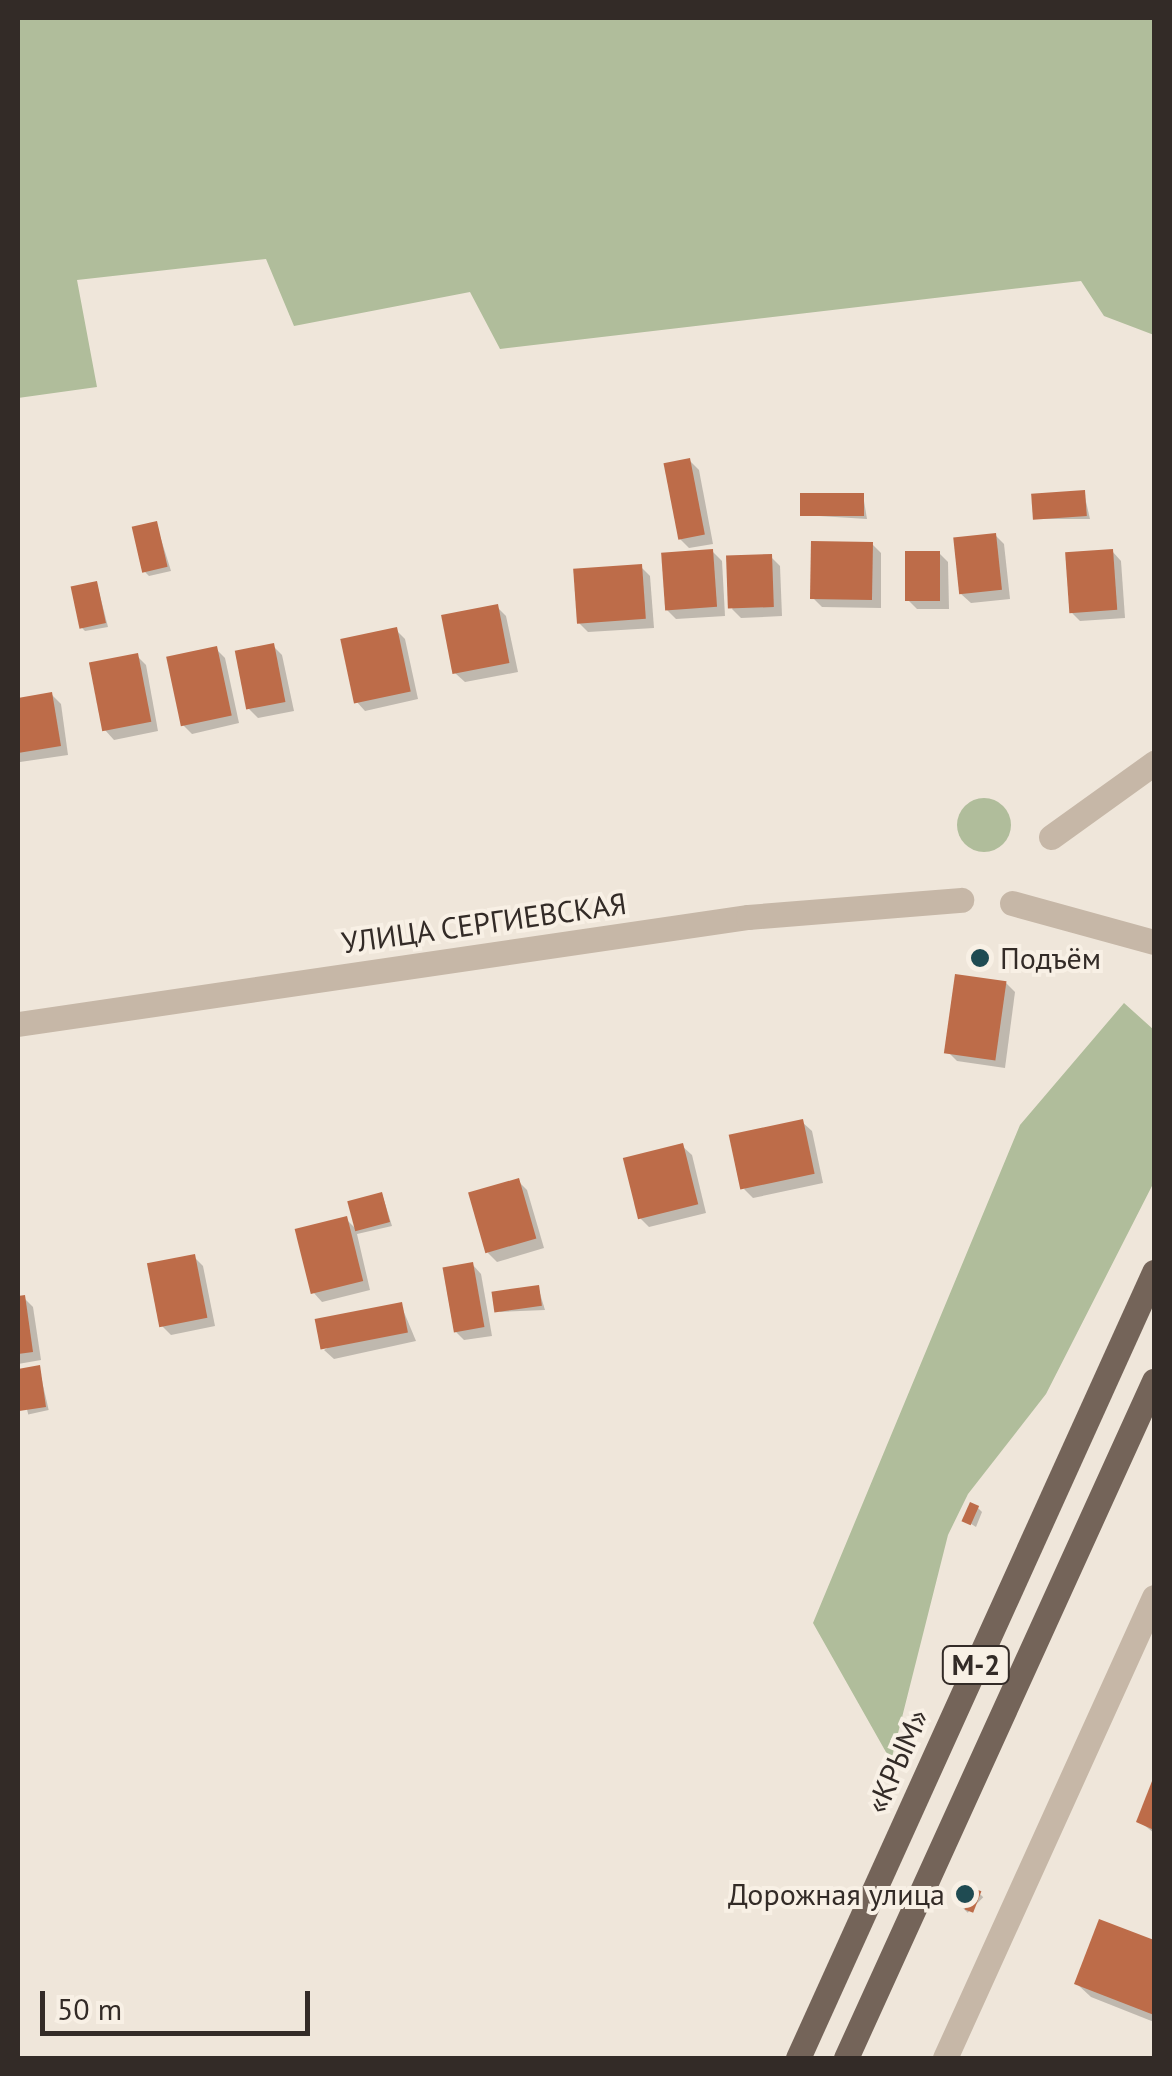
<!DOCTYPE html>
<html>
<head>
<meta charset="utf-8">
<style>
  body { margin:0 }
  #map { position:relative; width:1172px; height:2076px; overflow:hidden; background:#efe6da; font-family:"PT Sans",sans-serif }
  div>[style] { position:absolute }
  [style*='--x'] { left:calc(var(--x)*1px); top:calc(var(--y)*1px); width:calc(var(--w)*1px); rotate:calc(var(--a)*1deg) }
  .green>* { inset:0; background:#b0bd9b }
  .round { border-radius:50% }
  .shadow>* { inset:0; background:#0003; transform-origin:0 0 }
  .building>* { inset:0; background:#bd6c49; transform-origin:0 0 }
  .street>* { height:25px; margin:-12.5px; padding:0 12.5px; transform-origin:12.5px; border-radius:12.5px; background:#c6b7a7 }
  .primary>* { height:25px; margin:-12.5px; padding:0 12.5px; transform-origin:12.5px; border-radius:12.5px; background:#746459 }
  .dots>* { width:28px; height:28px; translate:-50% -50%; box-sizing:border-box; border:5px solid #f8f0e5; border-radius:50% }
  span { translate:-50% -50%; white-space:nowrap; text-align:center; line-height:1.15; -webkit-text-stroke:8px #f8f0e5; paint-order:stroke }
  .shield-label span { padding:2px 8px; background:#f8f0e5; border:2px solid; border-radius:8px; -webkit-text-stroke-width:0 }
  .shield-label { font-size:28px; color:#332b27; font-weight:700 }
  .street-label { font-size:30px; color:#332b27 }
  .poi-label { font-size:30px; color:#332b27 }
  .left { translate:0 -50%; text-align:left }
  .right { translate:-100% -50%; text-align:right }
  .frame { position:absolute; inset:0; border:20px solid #332b27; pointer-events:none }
  .scale { position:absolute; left:40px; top:1991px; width:270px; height:45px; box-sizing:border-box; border:5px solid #332b27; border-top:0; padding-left:12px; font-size:30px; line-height:35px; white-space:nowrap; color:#332b27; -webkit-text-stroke:8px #f8f0e5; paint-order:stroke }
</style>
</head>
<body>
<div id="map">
  <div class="green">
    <i style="clip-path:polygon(18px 18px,1154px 18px,1154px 335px,1104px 316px,1081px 281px,500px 349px,470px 292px,294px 326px,266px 259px,77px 280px,97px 387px,18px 398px)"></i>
    <i class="round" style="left:957px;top:798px;width:54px;height:54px"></i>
    <i style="clip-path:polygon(1124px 1003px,1154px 1030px,1154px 1182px,1046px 1394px,968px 1494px,948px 1535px,891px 1761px,813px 1623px,1020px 1125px)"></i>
  </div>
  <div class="shadow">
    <i style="clip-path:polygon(690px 461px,699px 470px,713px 544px,689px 548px,680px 539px)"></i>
    <i style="clip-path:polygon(1084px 493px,1090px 519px,1036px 519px)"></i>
    <i style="clip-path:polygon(863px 495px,867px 519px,803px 515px)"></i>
    <i style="clip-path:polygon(156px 523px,171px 571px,149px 576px,145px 572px)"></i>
    <i style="clip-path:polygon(995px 535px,1004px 544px,1010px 599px,971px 603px,961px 594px)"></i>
    <i style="clip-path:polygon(872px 544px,881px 553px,881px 608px,822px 607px,813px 598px)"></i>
    <i style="clip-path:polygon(712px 551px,722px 561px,725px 616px,676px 619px,667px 610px)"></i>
    <i style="clip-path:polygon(1112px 551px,1121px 561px,1125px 618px,1080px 621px,1071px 612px)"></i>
    <i style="clip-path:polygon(939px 553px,948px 562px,949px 609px,917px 609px,908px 600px)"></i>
    <i style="clip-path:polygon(771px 557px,780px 566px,782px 616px,741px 618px,732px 609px)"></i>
    <i style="clip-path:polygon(641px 567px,650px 576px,654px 628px,588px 632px,579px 623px)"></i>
    <i style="clip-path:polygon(97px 584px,108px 627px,85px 631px,81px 627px)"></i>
    <i style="clip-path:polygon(497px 607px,506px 616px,518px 672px,465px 682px,455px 673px)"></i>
    <i style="clip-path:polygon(396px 630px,405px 639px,418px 699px,365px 711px,356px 701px)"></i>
    <i style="clip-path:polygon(273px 646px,282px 655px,294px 711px,258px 718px,249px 709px)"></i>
    <i style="clip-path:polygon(216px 649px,225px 658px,239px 723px,192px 734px,183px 725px)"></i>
    <i style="clip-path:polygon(137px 656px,146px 665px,158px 731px,114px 740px,105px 730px)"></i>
    <i style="clip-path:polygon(52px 695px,61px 704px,68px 755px,20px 762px,18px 700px)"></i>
    <i style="clip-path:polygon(1006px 983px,1015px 992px,1005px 1068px,957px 1061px,948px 1052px)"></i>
    <i style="clip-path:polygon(802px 1122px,812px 1131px,823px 1183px,753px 1198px,744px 1189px)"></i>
    <i style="clip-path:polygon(682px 1146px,692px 1155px,706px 1213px,649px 1227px,640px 1218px)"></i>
    <i style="clip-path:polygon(518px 1181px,527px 1190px,544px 1248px,497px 1262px,488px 1253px)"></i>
    <i style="clip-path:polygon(382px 1194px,392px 1226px,357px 1234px,370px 1290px,322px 1302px,313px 1292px,346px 1219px,356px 1229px)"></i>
    <i style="clip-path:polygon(194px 1257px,203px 1266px,215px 1326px,171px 1335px,162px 1326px)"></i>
    <i style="clip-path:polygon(472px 1264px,481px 1274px,492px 1336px,464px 1340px,455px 1331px)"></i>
    <i style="clip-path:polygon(538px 1287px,545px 1310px,499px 1312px)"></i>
    <i style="clip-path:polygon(24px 1298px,33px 1307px,41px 1360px,18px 1364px,18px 1299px)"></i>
    <i style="clip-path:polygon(401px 1305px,416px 1341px,334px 1359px,324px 1350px)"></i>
    <i style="left:39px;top:1368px;width:43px;height:21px;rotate:77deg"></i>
    <i style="clip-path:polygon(978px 1508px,982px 1512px,976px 1527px,965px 1520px)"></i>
    <i style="clip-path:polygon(1154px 1783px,1154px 1833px,1139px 1821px)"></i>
    <i style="left:979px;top:1893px;width:6px;height:22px;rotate:45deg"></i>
    <i style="clip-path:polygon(1101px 1922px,1154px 1943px,1154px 2022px,1091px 1997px,1077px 1984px)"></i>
  </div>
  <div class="building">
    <i style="left:690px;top:458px;width:78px;height:27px;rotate:79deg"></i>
    <i style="left:1085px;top:490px;width:26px;height:54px;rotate:86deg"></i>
    <i style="left:800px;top:493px;width:64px;height:23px"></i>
    <i style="left:157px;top:521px;width:47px;height:26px;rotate:77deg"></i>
    <i style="left:996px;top:533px;width:57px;height:43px;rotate:84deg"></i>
    <i style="left:811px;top:541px;width:62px;height:58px;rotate:1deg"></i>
    <i style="left:713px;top:549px;width:58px;height:52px;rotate:86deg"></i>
    <i style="left:1113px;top:549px;width:61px;height:48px;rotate:86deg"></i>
    <i style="left:905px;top:551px;width:35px;height:50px"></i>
    <i style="left:772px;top:554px;width:53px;height:46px;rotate:88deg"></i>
    <i style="left:642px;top:564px;width:55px;height:69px;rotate:86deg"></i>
    <i style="left:97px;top:581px;width:43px;height:27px;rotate:78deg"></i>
    <i style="left:498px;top:604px;width:60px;height:58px;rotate:79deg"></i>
    <i style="left:397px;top:627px;width:66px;height:58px;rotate:78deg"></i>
    <i style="left:274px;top:643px;width:60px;height:40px;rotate:79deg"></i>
    <i style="left:217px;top:646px;width:71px;height:52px;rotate:78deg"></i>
    <i style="left:138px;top:653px;width:70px;height:50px;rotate:79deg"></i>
    <i style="clip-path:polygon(52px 692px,61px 746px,18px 753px,18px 698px)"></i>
    <i style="left:955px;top:974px;width:52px;height:80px;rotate:8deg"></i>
    <i style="left:803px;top:1119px;width:56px;height:76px;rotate:78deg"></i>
    <i style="left:683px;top:1143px;width:63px;height:62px;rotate:76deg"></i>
    <i style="left:519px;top:1178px;width:63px;height:53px;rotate:74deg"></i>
    <i style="left:382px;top:1192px;width:31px;height:36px;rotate:75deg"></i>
    <i style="left:347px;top:1216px;width:67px;height:54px;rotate:76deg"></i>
    <i style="left:195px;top:1254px;width:65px;height:49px;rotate:79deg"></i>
    <i style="left:473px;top:1262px;width:66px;height:31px;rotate:80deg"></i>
    <i style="left:539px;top:1285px;width:21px;height:48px;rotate:82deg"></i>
    <i style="clip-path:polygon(25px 1295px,33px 1352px,18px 1354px,18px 1296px)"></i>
    <i style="left:402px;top:1302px;width:31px;height:89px;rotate:79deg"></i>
    <i style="clip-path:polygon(40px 1365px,46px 1407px,19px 1411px,18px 1369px)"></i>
    <i style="left:970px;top:1502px;width:10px;height:21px;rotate:24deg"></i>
    <i style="clip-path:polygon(1154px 1776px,1154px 1830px,1136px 1822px)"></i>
    <i style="left:973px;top:1888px;width:9px;height:23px;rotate:21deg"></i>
    <i style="clip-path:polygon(1099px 1919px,1154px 1940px,1154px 2015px,1074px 1984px)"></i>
  </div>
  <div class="street">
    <i style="--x:1051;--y:837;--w:127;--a:-35.7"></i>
    <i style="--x:1012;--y:903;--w:147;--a:15.4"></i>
    <i style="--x:18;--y:1024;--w:738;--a:-8.34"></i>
    <i style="--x:748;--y:917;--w:214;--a:-4.6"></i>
    <i style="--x:945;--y:2058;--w:506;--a:-65.61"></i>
  </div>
  <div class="primary">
    <i style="--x:798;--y:2058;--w:863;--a:-65.63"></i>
    <i style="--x:846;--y:2058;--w:744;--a:-65.54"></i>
  </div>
  <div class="dots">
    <i style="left:980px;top:958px;background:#1f4b52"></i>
    <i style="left:965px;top:1894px;background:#1f4b52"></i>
  </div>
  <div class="shield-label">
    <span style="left:976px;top:1665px">М-2</span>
  </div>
  <div class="street-label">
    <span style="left:484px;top:923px;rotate:-8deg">УЛИЦА СЕРГИЕВСКАЯ</span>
    <span style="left:897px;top:1761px;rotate:-66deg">«КРЫМ»</span>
  </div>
  <div class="poi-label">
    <span class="left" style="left:1000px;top:958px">Подъём</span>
    <span class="right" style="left:945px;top:1894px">Дорожная улица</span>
  </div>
  <div class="frame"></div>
  <div class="scale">50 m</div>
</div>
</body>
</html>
